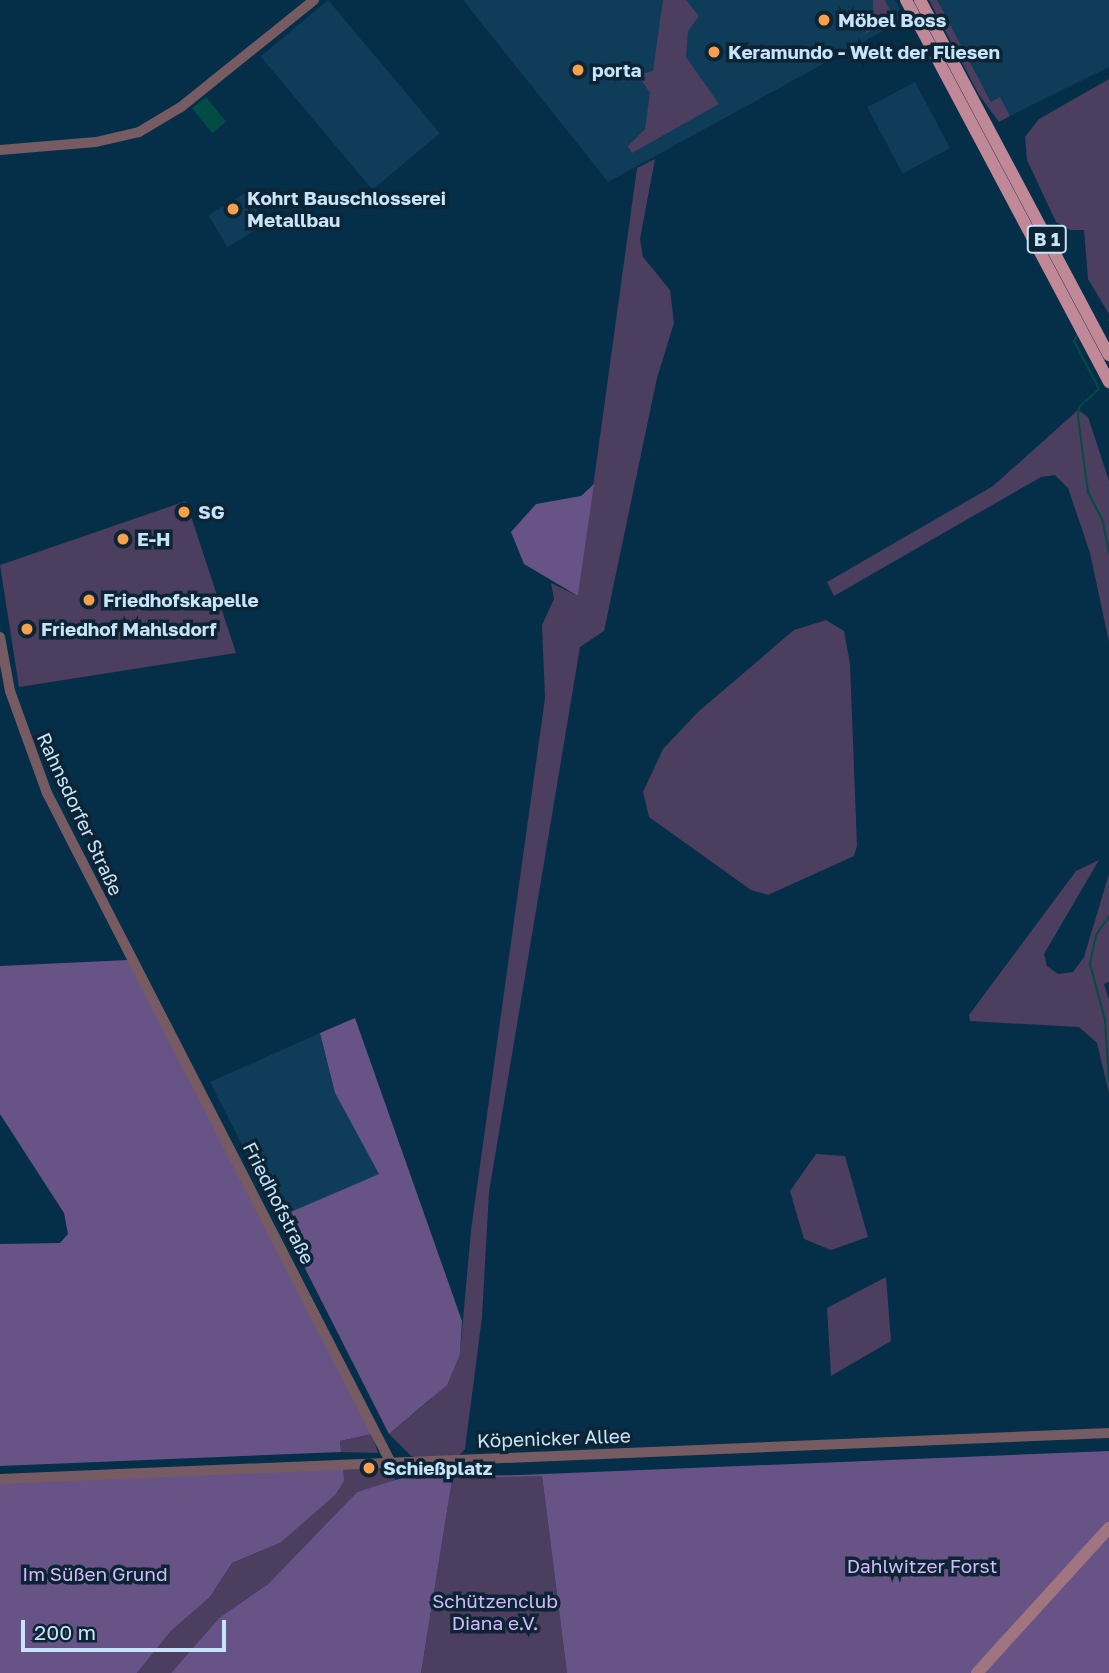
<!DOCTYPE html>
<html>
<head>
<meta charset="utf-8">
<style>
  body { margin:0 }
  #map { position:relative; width:1109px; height:1673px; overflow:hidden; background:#052e48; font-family:"Golos Text",sans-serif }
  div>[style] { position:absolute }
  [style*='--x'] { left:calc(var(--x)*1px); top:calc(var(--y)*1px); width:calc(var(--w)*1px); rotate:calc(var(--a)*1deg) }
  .built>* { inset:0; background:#0e3c59; transform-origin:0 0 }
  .green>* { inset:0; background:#4b3e5e }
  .forest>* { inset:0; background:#685387 }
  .water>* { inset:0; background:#014d45; transform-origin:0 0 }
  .stream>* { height:2px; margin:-1px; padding:0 1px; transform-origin:1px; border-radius:1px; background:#014d45 }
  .tertiary>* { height:10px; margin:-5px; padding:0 5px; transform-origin:5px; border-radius:5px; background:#775b62 }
  .secondary>* { height:12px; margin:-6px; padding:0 6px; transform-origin:6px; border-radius:6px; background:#a17580 }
  .primary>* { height:12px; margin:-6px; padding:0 6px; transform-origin:6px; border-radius:6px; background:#c18997 }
  .dots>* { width:19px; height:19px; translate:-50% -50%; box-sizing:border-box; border:4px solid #0d2434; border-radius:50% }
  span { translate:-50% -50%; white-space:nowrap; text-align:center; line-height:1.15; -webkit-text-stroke:7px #0d2434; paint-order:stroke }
  .shield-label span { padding:2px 5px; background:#0d2434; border:2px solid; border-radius:5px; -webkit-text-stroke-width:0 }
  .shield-label { font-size:18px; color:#c8e4fa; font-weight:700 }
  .poi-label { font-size:19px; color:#c8e4fa; font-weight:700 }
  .left { translate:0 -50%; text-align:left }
  .street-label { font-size:19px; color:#c8e4fa }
  .park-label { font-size:19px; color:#d3bbfb }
  .scale { position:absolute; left:21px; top:1620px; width:205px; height:32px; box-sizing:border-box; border:4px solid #c8e4fa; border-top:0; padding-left:9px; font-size:21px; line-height:24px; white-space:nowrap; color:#c8e4fa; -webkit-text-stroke:5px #0d2434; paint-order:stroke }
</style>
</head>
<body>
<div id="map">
  <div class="built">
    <i style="left:328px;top:0;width:174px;height:88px;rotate:50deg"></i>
    <i style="clip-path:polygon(463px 0,895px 0,905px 19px,608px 182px)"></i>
    <i style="clip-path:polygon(933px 0,1109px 0,1109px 67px,1002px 120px)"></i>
    <i style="left:915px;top:82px;width:75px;height:54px;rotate:62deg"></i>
    <i style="left:247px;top:192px;width:37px;height:45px;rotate:59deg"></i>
    <i style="clip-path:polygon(320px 1033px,335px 1093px,379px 1174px,279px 1217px,210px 1082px)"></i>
  </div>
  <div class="green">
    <i style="clip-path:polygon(663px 0,686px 0,699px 16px,688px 31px,686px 57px,719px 104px,632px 153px,628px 146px,645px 129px,650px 93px,638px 75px,653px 71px)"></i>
    <i style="clip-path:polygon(873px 0,885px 0,895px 20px,864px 34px,873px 22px)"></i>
    <i style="clip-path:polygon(929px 0,937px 0,991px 102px,1000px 97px,1010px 116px,999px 122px,979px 95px)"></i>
    <i style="clip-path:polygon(1109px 79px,1109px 314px,1088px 279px,1084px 230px,1070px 230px,1056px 222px,1027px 160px,1025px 137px,1039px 119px)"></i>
    <i style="clip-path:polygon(655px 159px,640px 239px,643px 257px,670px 290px,674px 323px,657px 378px,604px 631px,580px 647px,489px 1192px,482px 1317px,465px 1449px,458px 1457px,421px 1459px,411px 1456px,389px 1434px,431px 1399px,460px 1354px,471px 1230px,545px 698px,542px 625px,554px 599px,551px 583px,578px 596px,637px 168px)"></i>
    <i style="clip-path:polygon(1078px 410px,1088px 417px,1109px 481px,1109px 642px,1090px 553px,1068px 488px,1055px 475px,1041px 477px,834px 596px,827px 582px,993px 486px)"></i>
    <i style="clip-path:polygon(186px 501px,236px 653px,19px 687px,0 565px)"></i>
    <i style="clip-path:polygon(826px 620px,844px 631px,850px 664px,857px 846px,854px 856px,768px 895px,751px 890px,649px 817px,643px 792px,663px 749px,698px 712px,794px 630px)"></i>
    <i style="clip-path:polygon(1099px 860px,1044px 954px,1047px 966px,1058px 974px,1073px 972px,1084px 957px,1109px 874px,1109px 982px,1104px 984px,1109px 1000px,1109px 1093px,1097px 1043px,1079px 1027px,970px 1021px,969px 1015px,1076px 871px)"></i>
    <i style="clip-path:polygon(816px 1154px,845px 1156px,868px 1237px,831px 1250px,804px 1239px,790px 1191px)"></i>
    <i style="clip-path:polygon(886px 1277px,891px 1341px,831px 1376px,827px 1308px)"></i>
    <i style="clip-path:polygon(372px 1434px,378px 1453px,341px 1452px,340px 1441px)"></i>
    <i style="clip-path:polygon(343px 1467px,388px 1467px,396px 1481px,357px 1492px,268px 1584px,219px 1618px,171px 1673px,137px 1673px,171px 1631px,210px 1597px,232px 1563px,280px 1543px)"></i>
    <i style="clip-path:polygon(453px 1474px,542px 1476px,567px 1673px,421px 1673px)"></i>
  </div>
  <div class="forest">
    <i style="clip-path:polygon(594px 484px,578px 596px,524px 564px,511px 532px,536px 504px,581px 496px)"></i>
    <i style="clip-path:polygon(128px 960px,372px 1434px,340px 1441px,341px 1452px,0 1466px,0 1244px,60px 1243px,68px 1234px,64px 1213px,0 1114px,0 966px)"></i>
    <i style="clip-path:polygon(355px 1018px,462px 1321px,460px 1354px,447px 1385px,389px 1434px,279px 1217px,379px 1174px,335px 1093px,320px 1033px)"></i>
    <i style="clip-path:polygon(1109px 1451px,1109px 1523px,972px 1673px,567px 1673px,542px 1476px,495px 1477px,453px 1474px,421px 1673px,171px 1673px,219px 1618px,268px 1584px,357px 1492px,405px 1477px,414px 1464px,422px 1471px,498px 1476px)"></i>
    <i style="clip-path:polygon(343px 1467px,344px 1481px,335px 1495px,280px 1543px,232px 1563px,210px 1597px,171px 1631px,137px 1673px,0 1673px,0 1481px)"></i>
    <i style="clip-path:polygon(1109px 1532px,1109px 1673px,981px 1673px)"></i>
  </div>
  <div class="water">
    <i style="left:206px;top:97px;width:32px;height:18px;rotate:51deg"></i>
  </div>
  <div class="stream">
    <i style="--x:1108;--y:320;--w:1;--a:0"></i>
    <i style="--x:1077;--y:336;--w:6;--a:121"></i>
    <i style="--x:1074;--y:341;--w:54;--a:62.5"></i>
    <i style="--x:1099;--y:389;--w:27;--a:138"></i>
    <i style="--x:1079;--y:407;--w:10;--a:96"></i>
    <i style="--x:1078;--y:417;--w:76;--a:82.4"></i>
    <i style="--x:1088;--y:492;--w:34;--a:63"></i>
    <i style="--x:1103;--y:522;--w:32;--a:79"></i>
    <i style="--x:1109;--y:916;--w:23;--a:124"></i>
    <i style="--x:1096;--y:935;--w:30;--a:102"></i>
    <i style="--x:1090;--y:964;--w:58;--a:75"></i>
    <i style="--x:1105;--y:1020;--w:62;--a:86.3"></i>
  </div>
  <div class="tertiary">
    <i style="--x:0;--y:150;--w:96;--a:-4.8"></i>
    <i style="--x:96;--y:142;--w:44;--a:-13.1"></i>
    <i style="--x:139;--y:132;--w:49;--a:-30.8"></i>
    <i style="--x:181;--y:107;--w:171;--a:-38.8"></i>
    <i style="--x:0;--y:637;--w:55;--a:79.5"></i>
    <i style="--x:10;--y:691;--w:109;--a:70.1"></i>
    <i style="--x:47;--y:793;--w:753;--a:62.82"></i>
    <i style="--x:0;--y:1479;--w:1110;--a:-2.38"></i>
  </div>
  <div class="secondary">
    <i style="--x:977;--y:1673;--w:196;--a:-47.7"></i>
  </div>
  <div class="primary">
    <i style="--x:906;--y:0;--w:433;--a:62"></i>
    <i style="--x:920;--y:0;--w:402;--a:62"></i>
  </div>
  <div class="dots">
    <i style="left:824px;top:20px;background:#f8a04b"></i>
    <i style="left:714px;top:52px;background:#f8a04b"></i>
    <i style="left:578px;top:70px;background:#f8a04b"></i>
    <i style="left:233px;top:209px;background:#f8a04b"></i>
    <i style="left:184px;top:512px;background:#f8a04b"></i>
    <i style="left:123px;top:539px;background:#f8a04b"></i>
    <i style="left:89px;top:600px;background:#f8a04b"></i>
    <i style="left:27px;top:629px;background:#f8a04b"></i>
    <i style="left:369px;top:1468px;background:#f8a04b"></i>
  </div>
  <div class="shield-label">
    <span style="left:1047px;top:239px">B 1</span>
  </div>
  <div class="poi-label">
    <span class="left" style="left:838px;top:20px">Möbel Boss</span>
    <span class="left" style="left:728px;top:52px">Keramundo - Welt der Fliesen</span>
    <span class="left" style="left:592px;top:70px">porta</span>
    <span class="left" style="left:247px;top:209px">Kohrt Bauschlosserei<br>Metallbau</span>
    <span class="left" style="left:198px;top:512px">SG</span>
    <span class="left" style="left:137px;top:539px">E-H</span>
    <span class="left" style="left:103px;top:600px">Friedhofskapelle</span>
    <span class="left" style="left:41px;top:629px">Friedhof Mahlsdorf</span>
    <span class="left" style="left:383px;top:1468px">Schießplatz</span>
  </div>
  <div class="street-label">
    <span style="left:80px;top:814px;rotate:65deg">Rahnsdorfer Straße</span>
    <span style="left:279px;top:1203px;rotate:63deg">Friedhofstraße</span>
    <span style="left:554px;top:1438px;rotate:-2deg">Köpenicker Allee</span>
  </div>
  <div class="park-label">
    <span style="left:922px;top:1566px">Dahlwitzer Forst</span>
    <span style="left:95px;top:1574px">Im Süßen Grund</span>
    <span style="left:495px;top:1612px">Schützenclub<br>Diana e.V.</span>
  </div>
  <div class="scale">200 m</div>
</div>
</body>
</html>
